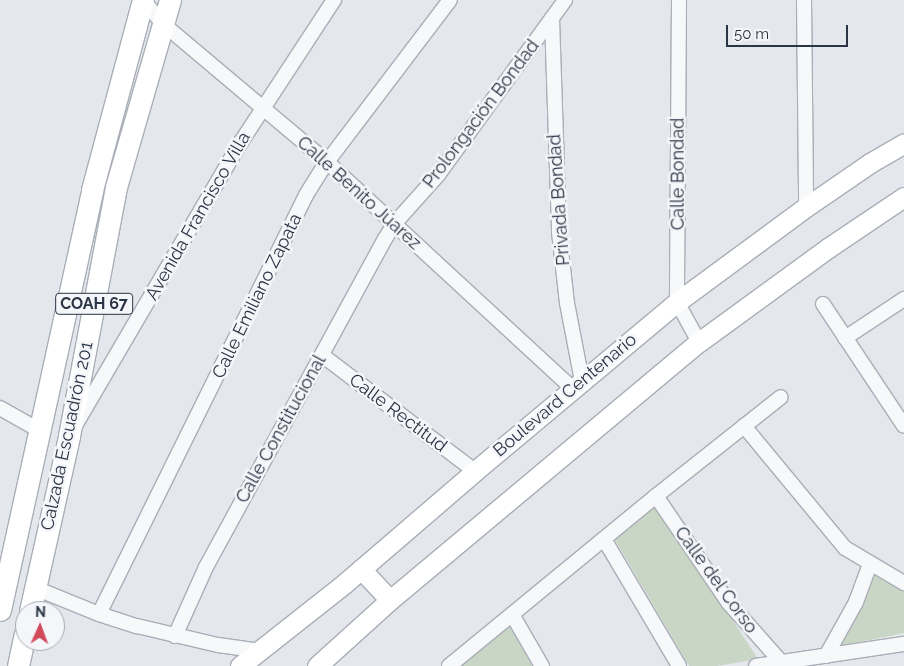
<!DOCTYPE html>
<html>
<head>
<meta charset="utf-8">
<style>
  body { margin:0 }
  #map { position:relative; width:904px; height:666px; overflow:hidden; background:#e4e7ec; font-family:Raleway,sans-serif }
  div>[style] { position:absolute }
  [style*='--x'] { left:calc(var(--x)*1px); top:calc(var(--y)*1px); width:calc(var(--w)*1px); rotate:calc(var(--a)*1deg) }
  .green>* { inset:0; background:#c9d6c5 }
  .roads { filter:drop-shadow(1px 0 #a9aeb7) drop-shadow(-1px 0 #a9aeb7) drop-shadow(0 1px #a9aeb7) drop-shadow(0 -1px #a9aeb7) }
  .minor>* { height:14px; margin:-7px; padding:0 7px; transform-origin:7px; border-radius:7px; background:#f7f8fa }
  .secondary>* { height:19px; margin:-9.5px; padding:0 9.5px; transform-origin:9.5px; border-radius:9.5px; background:#fff }
  .primary>* { height:21px; margin:-10.5px; padding:0 10.5px; transform-origin:10.5px; border-radius:10.5px; background:#fff }
  span { translate:-50% -50%; white-space:nowrap; text-align:center; line-height:1.15; -webkit-text-stroke:5px #f4f6f9; paint-order:stroke }
  .shield-label span { padding:1px 4px; background:#f4f6f9; border:1px solid; border-radius:4px; -webkit-text-stroke-width:0 }
  .shield-label { font-size:16px; color:#2b3445; font-weight:700 }
  .street-label { font-size:18px; color:#2b3445 }
  .north { position:absolute; left:15px; top:601px; width:50px; height:50px; box-sizing:border-box; background:#f4f6f9; border:1px solid #a4a8b1; border-radius:50%; rotate:2deg; font-size:14px; font-weight:700; line-height:20px; text-align:center; color:#2b3445 }
  .north::after { content:''; display:block; margin:auto; width:18px; height:22px; background:#d1495b; clip-path:polygon(50% 0,100% 100%,50% 72%,0 100%) }
  .scale { position:absolute; left:726px; top:25px; width:122px; height:22px; box-sizing:border-box; border:2px solid #2b3445; border-top:0; padding-left:6px; font-size:15px; line-height:18px; white-space:nowrap; color:#2b3445; -webkit-text-stroke:4px #f4f6f9; paint-order:stroke }
</style>
</head>
<body>
<div id="map">
  <div class="green">
    <i style="clip-path:polygon(656px 503px,758px 659px,717px 666px,689px 666px,614px 538px)"></i>
    <i style="clip-path:polygon(876px 571px,904px 587px,904px 633px,840px 646px)"></i>
    <i style="clip-path:polygon(510px 626px,532px 666px,459px 666px)"></i>
  </div>
  <div class="roads">
    <div class="minor">
      <i style="--x:143;--y:0;--w:30;--a:50"></i>
      <i style="--x:162;--y:23;--w:216;--a:40.1"></i>
      <i style="--x:327;--y:162;--w:335;--a:42.7"></i>
      <i style="--x:679;--y:0;--w:302;--a:90.4"></i>
      <i style="--x:677;--y:302;--w:46;--a:61.2"></i>
      <i style="--x:804;--y:0;--w:207;--a:89.4"></i>
      <i style="--x:552;--y:18;--w:214;--a:88.1"></i>
      <i style="--x:559;--y:232;--w:71;--a:83.6"></i>
      <i style="--x:567;--y:303;--w:79;--a:79.1"></i>
      <i style="--x:823;--y:304;--w:146;--a:56.4"></i>
      <i style="--x:845;--y:338;--w:71;--a:-33.5"></i>
      <i style="--x:322;--y:355;--w:192;--a:37.2"></i>
      <i style="--x:0;--y:408;--w:45;--a:29.4"></i>
      <i style="--x:76;--y:424;--w:327;--a:-59.7"></i>
      <i style="--x:241;--y:142;--w:170;--a:-56.8"></i>
      <i style="--x:744;--y:426;--w:158;--a:50.4"></i>
      <i style="--x:845;--y:548;--w:69;--a:30.7"></i>
      <i style="--x:656;--y:496;--w:128;--a:55.8"></i>
      <i style="--x:728;--y:602;--w:80;--a:48.5"></i>
      <i style="--x:604;--y:539;--w:147;--a:59.4"></i>
      <i style="--x:35;--y:588;--w:69;--a:22.1"></i>
      <i style="--x:99;--y:614;--w:40;--a:18"></i>
      <i style="--x:137;--y:626;--w:83;--a:13.2"></i>
      <i style="--x:218;--y:645;--w:43;--a:7.9"></i>
      <i style="--x:99;--y:614;--w:467;--a:-63.7"></i>
      <i style="--x:306;--y:195;--w:39;--a:-58"></i>
      <i style="--x:327;--y:162;--w:203;--a:-52.8"></i>
      <i style="--x:513;--y:616;--w:58;--a:59.9"></i>
      <i style="--x:175;--y:636;--w:76;--a:-65.8"></i>
      <i style="--x:206;--y:567;--w:374;--a:-61.4"></i>
      <i style="--x:385;--y:239;--w:17;--a:-59"></i>
      <i style="--x:394;--y:224;--w:66;--a:-48.1"></i>
      <i style="--x:438;--y:175;--w:216;--a:-54"></i>
      <i style="--x:826;--y:656;--w:62;--a:-60.9"></i>
      <i style="--x:856;--y:602;--w:40;--a:-69.8"></i>
      <i style="--x:449;--y:666;--w:268;--a:-39.4"></i>
      <i style="--x:656;--y:496;--w:159;--a:-38.4"></i>
      <i style="--x:756;--y:666;--w:150;--a:-8.5"></i>
    </div>
    <div class="secondary">
      <i style="--x:361;--y:569;--w:42;--a:46.9"></i>
      <i style="--x:240;--y:666;--w:134;--a:-38.3"></i>
      <i style="--x:345;--y:583;--w:172;--a:-40.7"></i>
      <i style="--x:475;--y:471;--w:263;--a:-39.9"></i>
      <i style="--x:677;--y:302;--w:160;--a:-36.4"></i>
      <i style="--x:806;--y:207;--w:78;--a:-34.5"></i>
      <i style="--x:870;--y:163;--w:39;--a:-30"></i>
      <i style="--x:317;--y:666;--w:98;--a:-42.1"></i>
      <i style="--x:390;--y:600;--w:403;--a:-39.9"></i>
      <i style="--x:699;--y:342;--w:160;--a:-36.1"></i>
      <i style="--x:828;--y:248;--w:92;--a:-33.9"></i>
    </div>
    <div class="primary">
      <i style="--x:0;--y:610;--w:430;--a:-77.6"></i>
      <i style="--x:92;--y:190;--w:197;--a:-75"></i>
      <i style="--x:30;--y:611;--w:179;--a:-77.4"></i>
      <i style="--x:69;--y:436;--w:253;--a:-79.3"></i>
      <i style="--x:116;--y:187;--w:195;--a:-73.9"></i>
      <i style="--x:18;--y:666;--w:33;--a:-78"></i>
    </div>
  </div>
  <div class="shield-label">
    <span style="left:94px;top:304px">COAH 67</span>
  </div>
  <div class="street-label">
    <span style="left:481px;top:114px;rotate:-53deg">Prolongación Bondad</span>
    <span style="left:678px;top:174px;rotate:-90deg">Calle Bondad</span>
    <span style="left:359px;top:193px;rotate:42deg">Calle Benito Júarez</span>
    <span style="left:559px;top:200px;rotate:-94deg">Privada Bondad</span>
    <span style="left:198px;top:216px;rotate:-60deg">Avenida Francisco Villa</span>
    <span style="left:257px;top:296px;rotate:-64deg">Calle Emiliano Zapata</span>
    <span style="left:565px;top:395px;rotate:-40deg">Boulevard Centenario</span>
    <span style="left:398px;top:413px;rotate:37deg">Calle Rectitud</span>
    <span style="left:281px;top:429px;rotate:-61deg">Calle Constitucional</span>
    <span style="left:67px;top:436px;rotate:-78deg">Calzada Escuadrón 201</span>
    <span style="left:716px;top:580px;rotate:54deg">Calle del Corso</span>
  </div>
  <div class="north">N</div>
  <div class="scale">50 m</div>
</div>
</body>
</html>
